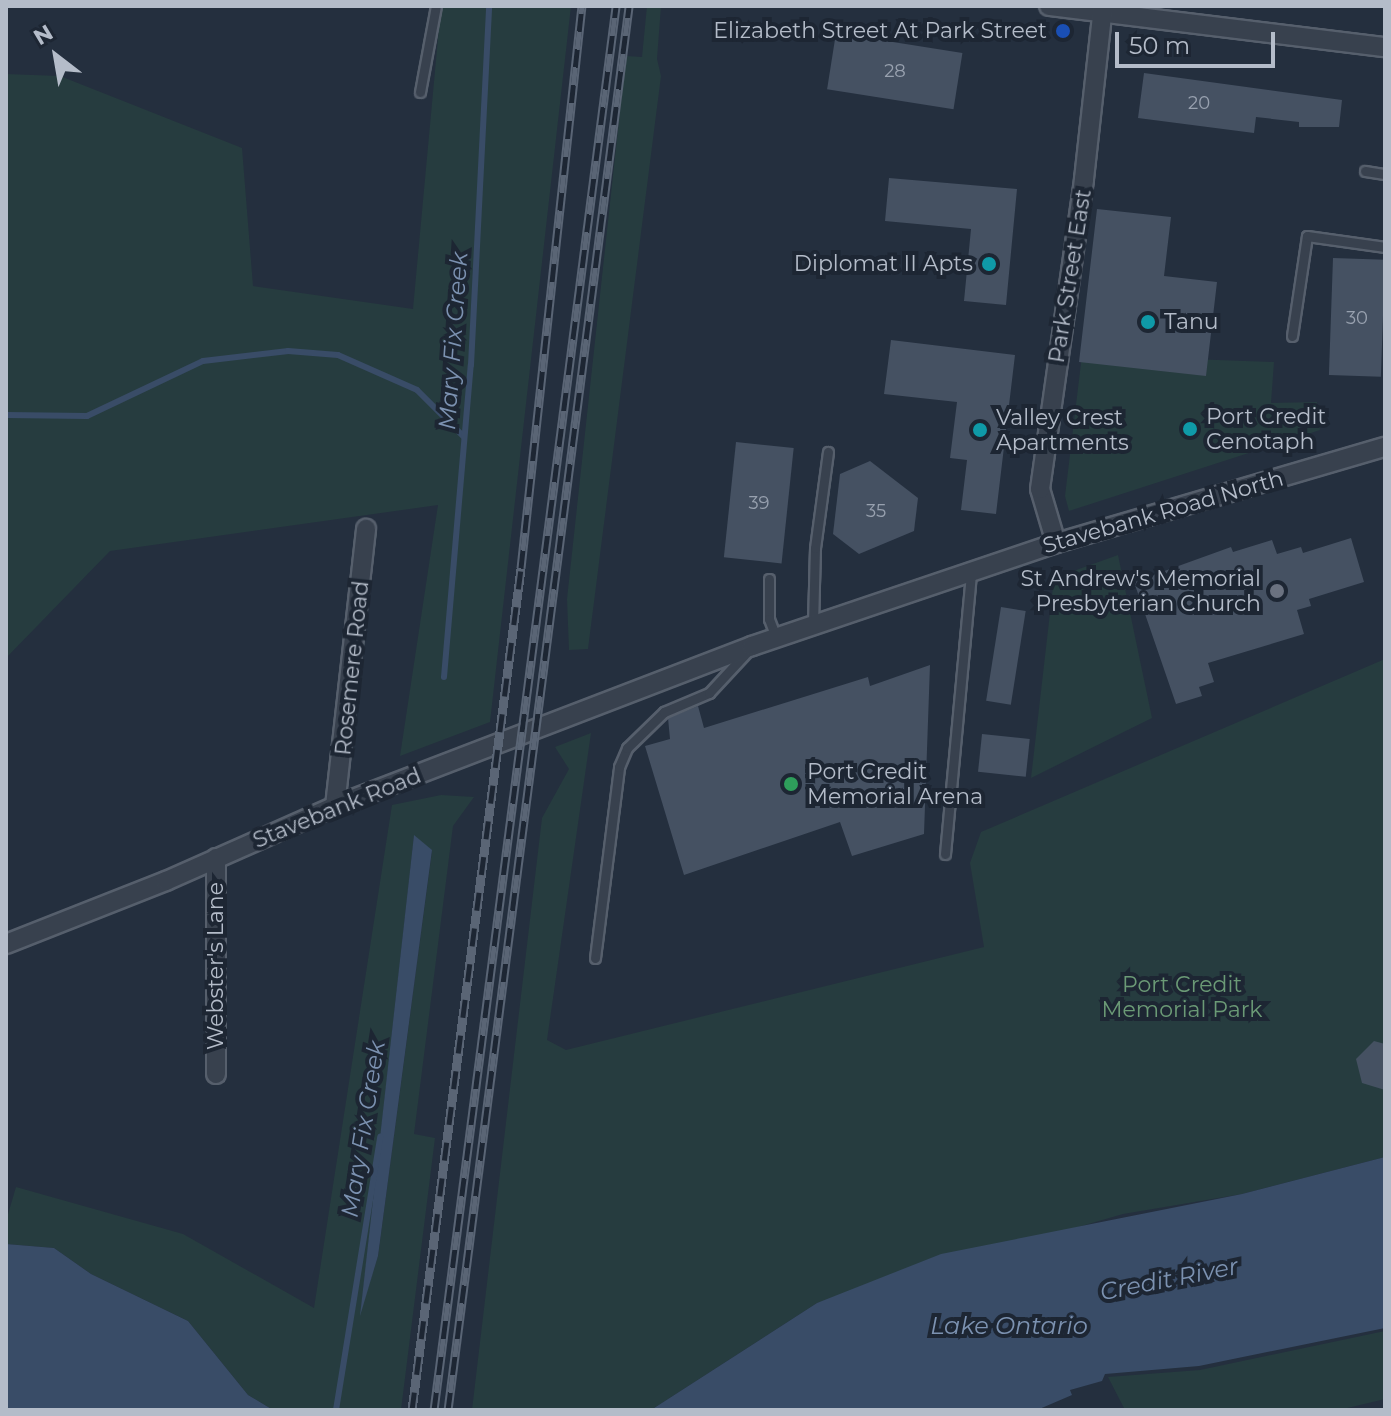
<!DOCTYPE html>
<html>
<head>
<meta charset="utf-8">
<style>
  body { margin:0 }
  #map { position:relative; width:1391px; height:1416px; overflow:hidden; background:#242f3e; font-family:Montserrat,sans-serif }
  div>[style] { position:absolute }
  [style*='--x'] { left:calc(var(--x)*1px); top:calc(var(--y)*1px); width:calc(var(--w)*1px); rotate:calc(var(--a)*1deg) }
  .green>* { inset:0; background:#263c3f }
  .water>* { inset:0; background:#394c67 }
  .stream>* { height:6px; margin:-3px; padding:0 3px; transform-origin:3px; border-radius:3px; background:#394c67 }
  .building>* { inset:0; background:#455162; transform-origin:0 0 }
  .roads { filter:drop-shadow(2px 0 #565f6c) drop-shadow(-2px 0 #565f6c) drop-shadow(0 2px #565f6c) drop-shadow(0 -2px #565f6c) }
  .lane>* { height:9px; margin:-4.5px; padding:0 4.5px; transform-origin:4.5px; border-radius:4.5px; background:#38414e }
  .street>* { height:18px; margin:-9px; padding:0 9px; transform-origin:9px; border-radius:9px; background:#38414e }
  .rail>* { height:9px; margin-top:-4.5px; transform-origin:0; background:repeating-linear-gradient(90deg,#1d2633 0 18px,#5a6575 0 36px); box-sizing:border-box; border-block:2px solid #5a6575 }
  .dots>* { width:22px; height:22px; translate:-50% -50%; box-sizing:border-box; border:4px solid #1d2633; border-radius:50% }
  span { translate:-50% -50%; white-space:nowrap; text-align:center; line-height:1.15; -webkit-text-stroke:8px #1d2633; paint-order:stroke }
  .number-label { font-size:18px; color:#98a1af }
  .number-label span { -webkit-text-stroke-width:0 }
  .poi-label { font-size:22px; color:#b4bcc9 }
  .right { translate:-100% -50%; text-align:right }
  .left { translate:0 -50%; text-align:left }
  .street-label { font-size:22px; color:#b4bcc9 }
  .park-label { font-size:22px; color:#6b9a76 }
  .water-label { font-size:24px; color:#7c92b1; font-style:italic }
  .frame { position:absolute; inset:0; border:8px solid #b4bcc9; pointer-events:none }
  .north { position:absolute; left:16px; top:16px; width:80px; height:80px; -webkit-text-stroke:6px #1d2633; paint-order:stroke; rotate:329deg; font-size:22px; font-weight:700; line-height:32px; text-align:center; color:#b4bcc9 }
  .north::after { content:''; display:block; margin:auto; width:28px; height:36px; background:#b4bcc9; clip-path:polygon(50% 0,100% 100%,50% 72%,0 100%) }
  .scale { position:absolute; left:1115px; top:32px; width:160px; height:36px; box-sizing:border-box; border:4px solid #b4bcc9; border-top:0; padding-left:10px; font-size:24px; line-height:28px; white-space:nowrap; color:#b4bcc9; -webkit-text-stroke:6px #1d2633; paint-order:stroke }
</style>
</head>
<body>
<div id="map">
  <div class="green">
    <i style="clip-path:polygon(441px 6px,571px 6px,490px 722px,400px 756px,438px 505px,110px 551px,6px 658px,6px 74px,60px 76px,242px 148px,253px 286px,413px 309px)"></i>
    <i style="clip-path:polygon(647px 6px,661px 6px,657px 59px,661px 76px,588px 649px,569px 650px,567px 599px,626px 56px,642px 57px)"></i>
    <i style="clip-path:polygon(1082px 355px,1274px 362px,1271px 403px,1317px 402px,1320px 430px,1069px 511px,1065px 496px)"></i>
    <i style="clip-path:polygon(1118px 555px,1152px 718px,1031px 778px,1054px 578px)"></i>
    <i style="clip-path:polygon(1385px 659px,1385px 1157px,1242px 1194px,1123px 1214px,817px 1303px,651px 1410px,472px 1410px,542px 818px,569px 769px,555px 747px,591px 733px,547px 1040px,566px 1050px,984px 947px,970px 863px,981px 832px)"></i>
    <i style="clip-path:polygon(evenodd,441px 795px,474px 797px,453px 826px,414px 1134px,435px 1138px,401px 1410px,273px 1410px,248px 1395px,188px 1321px,91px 1274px,54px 1248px,6px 1244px,6px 1221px,16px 1187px,183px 1234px,314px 1308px,392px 805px,441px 795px,414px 836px,432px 851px,378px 1256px,361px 1310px,414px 836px)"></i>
    <i style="clip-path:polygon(1385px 1331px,1385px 1399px,1339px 1410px,1125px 1410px,1108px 1377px,1200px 1370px)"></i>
  </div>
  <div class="water">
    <i style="clip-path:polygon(414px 835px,432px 850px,378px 1256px,360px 1316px)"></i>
    <i style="clip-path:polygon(1385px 1157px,1385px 1328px,1199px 1366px,1105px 1374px,1102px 1381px,1070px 1390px,1072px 1395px,1037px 1410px,651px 1410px,817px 1303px,941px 1254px,1242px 1194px)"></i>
    <i style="clip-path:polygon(6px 1244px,54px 1248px,91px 1274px,188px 1321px,248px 1395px,273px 1410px,6px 1410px)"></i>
  </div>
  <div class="stream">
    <i style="--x:6;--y:415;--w:81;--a:0.7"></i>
    <i style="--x:87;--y:416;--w:128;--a:-25.4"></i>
    <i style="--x:203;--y:361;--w:86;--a:-6.7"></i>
    <i style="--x:288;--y:351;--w:50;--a:4.6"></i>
    <i style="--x:338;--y:355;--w:86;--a:23.9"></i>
    <i style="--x:417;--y:390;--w:66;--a:45"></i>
    <i style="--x:444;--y:677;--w:313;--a:-85.1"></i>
    <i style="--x:471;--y:365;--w:359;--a:-87.1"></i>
    <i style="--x:336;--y:1410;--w:277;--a:-80.8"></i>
  </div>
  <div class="building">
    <i style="left:836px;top:33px;width:128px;height:57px;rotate:9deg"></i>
    <i style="clip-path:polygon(1144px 73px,1342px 100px,1339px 127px,1299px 127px,1299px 122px,1256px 117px,1254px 133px,1138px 118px)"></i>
    <i style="clip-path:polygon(889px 178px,1017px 189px,1006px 305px,964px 301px,971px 229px,885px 221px)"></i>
    <i style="clip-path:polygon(1097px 209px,1171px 217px,1164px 276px,1217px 282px,1206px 376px,1079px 362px)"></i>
    <i style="left:1333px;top:258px;width:52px;height:117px;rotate:2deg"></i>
    <i style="clip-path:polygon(891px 340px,1015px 355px,996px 514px,961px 510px,967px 460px,950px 458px,957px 402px,884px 394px)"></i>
    <i style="left:736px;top:442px;width:58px;height:116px;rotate:6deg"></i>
    <i style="clip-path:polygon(870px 461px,918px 498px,914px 531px,859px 554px,833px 534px,840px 474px)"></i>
    <i style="clip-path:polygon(1351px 538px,1364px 582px,1309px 599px,1311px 606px,1297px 610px,1304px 634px,1208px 663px,1214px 682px,1199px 687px,1202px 696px,1176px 704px,1134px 582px,1231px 547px,1233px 552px,1272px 540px,1277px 554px,1301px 547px,1303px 553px)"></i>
    <i style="left:1001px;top:607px;width:25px;height:95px;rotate:9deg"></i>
    <i style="clip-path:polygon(930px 665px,924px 834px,852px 856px,840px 822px,684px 875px,645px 746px,670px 739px,668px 718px,698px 706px,704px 728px,868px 677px,870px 686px)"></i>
    <i style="left:982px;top:734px;width:48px;height:38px;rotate:6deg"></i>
    <i style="clip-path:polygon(1374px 1041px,1385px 1044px,1385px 1090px,1362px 1083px,1356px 1059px)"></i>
  </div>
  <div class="roads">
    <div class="lane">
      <i style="--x:420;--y:92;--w:87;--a:-79.5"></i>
      <i style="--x:1365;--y:171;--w:20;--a:9"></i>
      <i style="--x:1292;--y:336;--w:101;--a:-81.5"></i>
      <i style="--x:1307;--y:236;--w:79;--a:8"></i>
      <i style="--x:769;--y:579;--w:40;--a:90"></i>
      <i style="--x:769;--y:619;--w:19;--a:69"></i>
      <i style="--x:813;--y:624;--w:76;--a:-88.5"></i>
      <i style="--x:815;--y:548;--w:97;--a:-82.3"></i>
      <i style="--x:945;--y:854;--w:282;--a:-84.7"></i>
      <i style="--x:595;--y:958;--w:193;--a:-82.8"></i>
      <i style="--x:619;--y:767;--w:21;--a:-67"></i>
      <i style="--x:627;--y:748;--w:52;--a:-44.2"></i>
      <i style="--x:664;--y:712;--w:49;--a:-22.9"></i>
      <i style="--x:709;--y:693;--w:54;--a:-47.2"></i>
    </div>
    <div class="street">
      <i style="--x:1049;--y:6;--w:338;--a:7"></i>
      <i style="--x:1056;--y:543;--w:56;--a:-106.5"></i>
      <i style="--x:1040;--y:489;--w:313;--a:-81.9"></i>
      <i style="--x:1084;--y:179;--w:174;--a:-83.7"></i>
      <i style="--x:335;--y:806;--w:279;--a:-83.6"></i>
      <i style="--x:6;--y:944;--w:172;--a:-21.5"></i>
      <i style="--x:166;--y:881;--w:185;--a:-23.9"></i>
      <i style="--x:335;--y:806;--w:447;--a:-21"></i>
      <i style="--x:752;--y:646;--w:321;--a:-18.7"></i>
      <i style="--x:1056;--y:543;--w:343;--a:-16.3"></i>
      <i style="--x:216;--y:1074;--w:216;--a:-90"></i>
    </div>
  </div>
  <div class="rail">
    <i style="--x:412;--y:1410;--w:849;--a:-82.62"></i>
    <i style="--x:521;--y:568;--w:565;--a:-83.81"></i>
    <i style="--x:434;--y:1410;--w:1416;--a:-82.61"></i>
    <i style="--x:448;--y:1410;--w:1416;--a:-82.65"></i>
  </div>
  <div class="dots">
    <i style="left:1063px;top:31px;background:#1a4fb4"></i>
    <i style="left:989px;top:264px;background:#0f9aa8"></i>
    <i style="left:1148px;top:322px;background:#0f9aa8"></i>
    <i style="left:1190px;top:429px;background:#0f9aa8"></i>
    <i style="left:980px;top:430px;background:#0f9aa8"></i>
    <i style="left:1277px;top:591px;background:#6b7280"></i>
    <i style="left:791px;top:784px;background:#2e9e5b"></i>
  </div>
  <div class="number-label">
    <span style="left:895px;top:71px">28</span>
    <span style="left:1199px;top:103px">20</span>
    <span style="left:1357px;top:318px">30</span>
    <span style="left:759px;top:503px">39</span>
    <span style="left:876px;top:511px">35</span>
  </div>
  <div class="poi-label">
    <span class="right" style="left:1047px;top:31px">Elizabeth Street At Park Street</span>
    <span class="right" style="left:973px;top:264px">Diplomat II Apts</span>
    <span class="left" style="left:1164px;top:322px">Tanu</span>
    <span class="left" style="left:1206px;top:429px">Port Credit<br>Cenotaph</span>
    <span class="left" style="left:996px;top:430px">Valley Crest<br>Apartments</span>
    <span class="right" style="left:1261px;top:591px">St Andrew's Memorial<br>Presbyterian Church</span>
    <span class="left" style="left:807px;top:784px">Port Credit<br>Memorial Arena</span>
  </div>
  <div class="street-label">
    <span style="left:1070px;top:276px;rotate:-81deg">Park Street East</span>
    <span style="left:1163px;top:512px;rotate:-16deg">Stavebank Road North</span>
    <span style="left:352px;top:668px;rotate:-84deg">Rosemere Road</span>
    <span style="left:337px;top:808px;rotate:-22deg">Stavebank Road</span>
    <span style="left:216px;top:966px;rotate:-90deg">Webster's Lane</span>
  </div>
  <div class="park-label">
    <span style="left:1182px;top:997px">Port Credit<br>Memorial Park</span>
  </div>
  <div class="water-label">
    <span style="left:453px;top:341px;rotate:-86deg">Mary Fix Creek</span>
    <span style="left:363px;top:1129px;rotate:-81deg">Mary Fix Creek</span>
    <span style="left:1169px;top:1279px;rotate:-11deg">Credit River</span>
    <span style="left:1009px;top:1326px">Lake Ontario</span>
  </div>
  <div class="frame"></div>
  <div class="north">N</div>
  <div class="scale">50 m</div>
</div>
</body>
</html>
